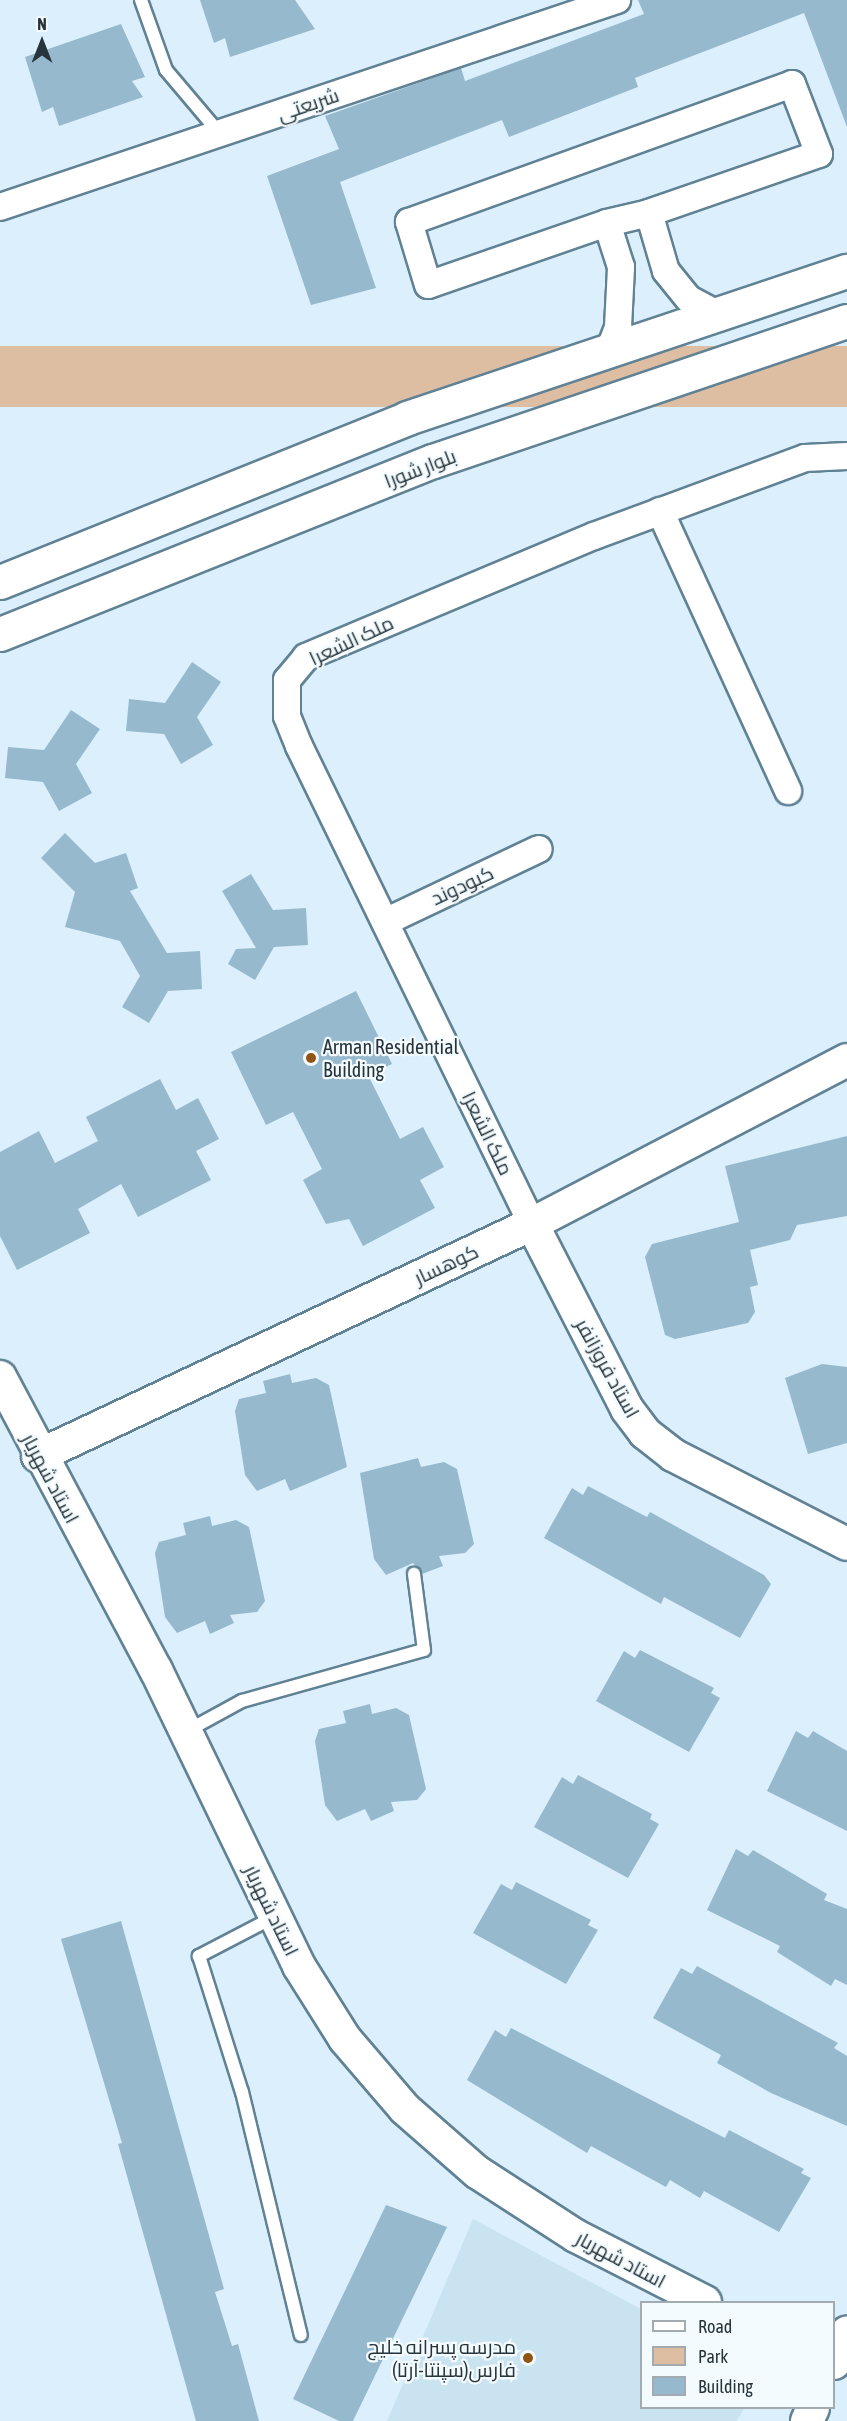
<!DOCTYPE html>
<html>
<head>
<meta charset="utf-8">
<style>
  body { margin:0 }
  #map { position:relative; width:847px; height:2421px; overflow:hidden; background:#dbf0fc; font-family:"Asap Condensed",Cairo,sans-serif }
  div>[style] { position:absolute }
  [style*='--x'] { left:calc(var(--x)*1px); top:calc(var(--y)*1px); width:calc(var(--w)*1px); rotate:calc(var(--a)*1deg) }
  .built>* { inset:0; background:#c9e3f1 }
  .green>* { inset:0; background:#ddbea3; transform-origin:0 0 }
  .building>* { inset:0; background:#96b9cd }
  .roads { filter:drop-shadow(2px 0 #618294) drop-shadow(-2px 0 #618294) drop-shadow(0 2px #618294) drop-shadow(0 -2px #618294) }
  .service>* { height:12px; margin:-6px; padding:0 6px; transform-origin:6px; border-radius:6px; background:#fff }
  .minor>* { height:26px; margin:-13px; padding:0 13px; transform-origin:13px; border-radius:13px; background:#fff }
  .tertiary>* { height:32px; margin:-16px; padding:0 16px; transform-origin:16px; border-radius:16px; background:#fff }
  .secondary>* { height:33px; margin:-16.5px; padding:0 16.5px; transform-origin:16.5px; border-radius:16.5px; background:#fff }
  .dots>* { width:16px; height:16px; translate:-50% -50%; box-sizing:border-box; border:3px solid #f4fbff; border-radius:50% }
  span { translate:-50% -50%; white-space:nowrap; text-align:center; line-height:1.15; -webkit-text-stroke:4.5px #f4fbff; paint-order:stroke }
  .street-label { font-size:20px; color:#26343c }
  .poi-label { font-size:20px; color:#26343c }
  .left { translate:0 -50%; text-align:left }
  .right { translate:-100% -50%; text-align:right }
  .legend { position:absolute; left:640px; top:2301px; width:195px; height:108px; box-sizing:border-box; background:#f4fbff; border:2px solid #a2abb1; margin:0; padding:8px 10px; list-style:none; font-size:18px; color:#26343c }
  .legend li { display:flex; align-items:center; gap:12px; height:30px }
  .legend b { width:30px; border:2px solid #a2abb1 }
  .north { position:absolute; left:12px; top:12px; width:60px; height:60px; -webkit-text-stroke:4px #f4fbff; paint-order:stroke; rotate:0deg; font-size:16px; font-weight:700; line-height:24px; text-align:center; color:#26343c }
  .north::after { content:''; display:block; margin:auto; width:21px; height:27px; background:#26343c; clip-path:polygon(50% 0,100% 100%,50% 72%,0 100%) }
</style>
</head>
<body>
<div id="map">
  <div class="built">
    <i style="clip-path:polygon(473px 2219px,641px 2309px,642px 2408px,744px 2408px,737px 2421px,387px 2421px)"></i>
  </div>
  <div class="green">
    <i style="left:847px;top:346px;width:61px;height:904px;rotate:90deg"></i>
  </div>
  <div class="building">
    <i style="clip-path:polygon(200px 0,295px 0,315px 29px,230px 57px,225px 38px,214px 43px)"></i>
    <i style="clip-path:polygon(638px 0,847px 0,847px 127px,804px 13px,635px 78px,638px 87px,509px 137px,502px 120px,340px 182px,376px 288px,311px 305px,267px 176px,339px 149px,325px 116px,461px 68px,465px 81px,644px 14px)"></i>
    <i style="clip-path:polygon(121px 24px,145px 77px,132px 81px,143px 97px,59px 126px,53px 107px,42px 112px,25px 57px)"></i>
    <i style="clip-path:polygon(192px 662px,221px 682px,197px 717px,213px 745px,181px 764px,164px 734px,126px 731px,129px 699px,165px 703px)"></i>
    <i style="clip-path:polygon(71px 710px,100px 729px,76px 764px,92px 793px,59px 811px,43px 782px,5px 778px,8px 747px,44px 750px)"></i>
    <i style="clip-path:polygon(65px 833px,95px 863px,126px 853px,138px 888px,130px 891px,167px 953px,200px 951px,202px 989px,168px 991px,149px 1023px,122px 1007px,140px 976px,120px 941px,65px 927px,75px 892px,41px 858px)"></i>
    <i style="clip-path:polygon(251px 874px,273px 910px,306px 908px,308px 945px,274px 947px,255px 980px,228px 964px,236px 949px,256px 948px,222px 891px)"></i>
    <i style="clip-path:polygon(356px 991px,392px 1064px,368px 1075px,400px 1139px,423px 1127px,444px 1167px,420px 1180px,435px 1208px,363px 1246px,349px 1219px,326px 1224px,303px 1180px,322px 1169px,293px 1112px,266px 1125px,231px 1052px)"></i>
    <i style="clip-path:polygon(160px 1079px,176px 1110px,198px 1098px,219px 1139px,196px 1151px,211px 1180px,138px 1217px,121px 1184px,78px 1209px,90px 1233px,17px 1270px,0 1236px,0 1152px,39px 1131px,55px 1163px,98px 1141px,86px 1117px)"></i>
    <i style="clip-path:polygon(847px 1136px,847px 1216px,797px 1225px,790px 1240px,750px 1250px,758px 1285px,750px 1287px,755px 1312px,748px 1323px,675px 1339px,665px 1335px,645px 1257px,652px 1244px,739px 1222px,725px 1166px)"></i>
    <i style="clip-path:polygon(822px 1364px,847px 1367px,847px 1443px,808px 1454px,785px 1378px)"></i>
    <i style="clip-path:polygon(290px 1374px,292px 1383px,316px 1378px,329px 1385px,347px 1467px,290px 1491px,285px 1479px,257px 1491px,245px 1475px,235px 1411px,239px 1399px,266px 1393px,263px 1381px)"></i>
    <i style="clip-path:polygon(418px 1458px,421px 1467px,444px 1462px,457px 1469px,474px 1544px,465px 1553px,439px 1556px,443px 1566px,422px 1574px,413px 1563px,386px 1575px,374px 1559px,360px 1473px)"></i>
    <i style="clip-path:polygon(588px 1486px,647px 1517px,650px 1512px,764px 1575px,771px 1584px,740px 1638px,664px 1597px,661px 1604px,544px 1538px,572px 1488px,583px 1495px)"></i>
    <i style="clip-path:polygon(210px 1516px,212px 1526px,236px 1520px,249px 1527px,265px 1601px,257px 1612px,230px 1615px,234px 1623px,210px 1634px,205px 1621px,177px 1633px,165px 1617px,155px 1553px,159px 1542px,186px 1535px,183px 1523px)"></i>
    <i style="clip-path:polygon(640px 1650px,714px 1688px,711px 1693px,720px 1698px,689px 1752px,596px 1701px,624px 1651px,635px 1658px)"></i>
    <i style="clip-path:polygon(370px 1704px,372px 1714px,396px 1708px,409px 1715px,426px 1789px,417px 1800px,391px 1802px,394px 1811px,371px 1821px,365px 1809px,337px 1821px,325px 1805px,315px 1741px,319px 1729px,346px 1723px,343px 1711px)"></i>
    <i style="clip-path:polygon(796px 1731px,808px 1738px,813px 1731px,847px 1751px,847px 1831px,767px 1791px)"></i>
    <i style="clip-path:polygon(578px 1775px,652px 1814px,650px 1819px,659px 1824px,628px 1878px,534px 1827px,562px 1777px,573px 1784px)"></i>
    <i style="clip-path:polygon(736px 1849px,748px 1856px,753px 1850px,827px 1894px,824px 1900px,847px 1909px,847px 1985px,835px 1979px,831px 1986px,777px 1952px,780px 1946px,707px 1910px)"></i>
    <i style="clip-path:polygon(516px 1882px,591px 1920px,588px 1925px,598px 1930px,566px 1984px,473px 1933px,501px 1884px,512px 1890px)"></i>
    <i style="clip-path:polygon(121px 1921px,224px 2289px,215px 2292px,232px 2346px,238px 2344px,259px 2421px,196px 2421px,118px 2144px,122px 2143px,61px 1939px)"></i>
    <i style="clip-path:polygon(697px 1966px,838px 2043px,834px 2048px,847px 2056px,847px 2126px,771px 2093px,717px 2063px,721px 2055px,653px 2018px,681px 1968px,692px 1974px)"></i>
    <i style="clip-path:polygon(511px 2028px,725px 2138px,729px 2130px,804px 2169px,801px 2173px,811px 2178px,779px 2232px,704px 2191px,700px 2198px,670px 2180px,666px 2187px,591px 2146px,587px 2153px,467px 2080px,495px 2030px,506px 2037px)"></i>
    <i style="clip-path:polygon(386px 2205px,447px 2227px,353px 2421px,339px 2421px,293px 2399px)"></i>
  </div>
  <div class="roads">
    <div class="service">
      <i style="--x:141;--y:0;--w:74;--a:70.3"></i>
      <i style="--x:166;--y:70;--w:84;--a:49.8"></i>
      <i style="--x:187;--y:1731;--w:63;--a:-28.6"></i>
      <i style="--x:242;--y:1701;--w:189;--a:-15.7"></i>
      <i style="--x:424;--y:1650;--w:77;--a:-97.5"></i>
      <i style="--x:274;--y:1917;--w:85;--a:152.5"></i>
      <i style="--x:199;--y:1956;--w:143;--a:72.5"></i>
      <i style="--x:242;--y:2092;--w:250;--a:76.4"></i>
    </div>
    <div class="minor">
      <i style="--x:0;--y:207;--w:651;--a:-18.55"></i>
      <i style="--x:607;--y:223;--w:43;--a:-13.4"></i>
      <i style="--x:609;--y:351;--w:26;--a:-69"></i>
      <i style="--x:618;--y:327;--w:60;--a:-87.1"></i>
      <i style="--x:621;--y:267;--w:46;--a:-107.7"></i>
      <i style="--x:607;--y:223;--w:189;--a:160.9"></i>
      <i style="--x:428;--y:285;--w:66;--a:-106.8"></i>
      <i style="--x:409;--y:222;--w:407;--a:-19.8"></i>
      <i style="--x:792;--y:84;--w:75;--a:68.9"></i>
      <i style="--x:819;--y:154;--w:180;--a:160.9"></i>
      <i style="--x:649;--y:213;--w:60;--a:73.7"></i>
      <i style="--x:666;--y:271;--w:36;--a:51"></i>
      <i style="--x:689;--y:299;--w:34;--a:28"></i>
      <i style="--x:660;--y:511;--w:308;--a:65.4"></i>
      <i style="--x:385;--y:922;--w:170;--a:-25.4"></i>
      <i style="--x:532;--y:1224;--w:532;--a:-115.99"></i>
      <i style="--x:299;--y:746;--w:32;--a:-112"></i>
      <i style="--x:287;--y:716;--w:36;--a:-90"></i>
      <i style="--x:287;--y:680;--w:30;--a:-50"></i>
      <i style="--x:306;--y:657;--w:312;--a:-22.8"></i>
      <i style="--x:594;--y:536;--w:225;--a:-20.3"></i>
      <i style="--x:805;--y:458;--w:42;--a:-2.7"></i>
    </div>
    <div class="tertiary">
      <i style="--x:532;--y:1224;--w:208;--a:62.8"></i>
      <i style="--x:627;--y:1409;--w:30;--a:53"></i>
      <i style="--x:645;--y:1433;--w:36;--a:38"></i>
      <i style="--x:673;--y:1455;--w:195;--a:27.1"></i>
      <i style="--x:0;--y:1377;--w:332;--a:62"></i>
      <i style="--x:156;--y:1670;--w:329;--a:64.2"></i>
      <i style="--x:299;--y:1966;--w:86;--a:57.8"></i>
      <i style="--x:345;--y:2039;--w:92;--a:49.4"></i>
      <i style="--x:405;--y:2109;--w:96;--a:41.2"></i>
      <i style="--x:477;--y:2172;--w:118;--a:32.9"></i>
      <i style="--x:576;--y:2236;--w:145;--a:27.1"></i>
      <i style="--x:38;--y:1456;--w:546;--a:-25.16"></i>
      <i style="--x:532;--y:1224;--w:355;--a:-27.5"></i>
      <i style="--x:834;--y:2363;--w:33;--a:-67"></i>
      <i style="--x:807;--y:2421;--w:14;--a:-65"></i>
    </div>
    <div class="secondary">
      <i style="--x:0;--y:582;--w:439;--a:-21.9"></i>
      <i style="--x:407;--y:418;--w:464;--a:-18.5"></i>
      <i style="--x:0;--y:634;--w:466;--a:-21.8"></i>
      <i style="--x:433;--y:461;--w:437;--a:-18.7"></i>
    </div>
  </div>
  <div class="dots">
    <i style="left:311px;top:1058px;background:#905513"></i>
    <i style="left:528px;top:2358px;background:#905513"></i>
  </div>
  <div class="street-label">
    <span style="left:308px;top:104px;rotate:-19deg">شریعتی</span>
    <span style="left:420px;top:468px;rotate:-21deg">بلوار شورا</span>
    <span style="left:351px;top:640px;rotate:-25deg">ملک الشعرا</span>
    <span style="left:462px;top:885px;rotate:-25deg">کبودوند</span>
    <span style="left:488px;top:1133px;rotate:64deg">ملک الشعرا</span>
    <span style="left:446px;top:1264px;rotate:-25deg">کوهسار</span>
    <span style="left:608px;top:1368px;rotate:61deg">استاد فروزانفر</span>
    <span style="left:51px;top:1478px;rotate:62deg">استاد شهریار</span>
    <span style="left:272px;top:1910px;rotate:64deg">استاد شهریار</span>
    <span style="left:621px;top:2259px;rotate:28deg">استاد شهریار</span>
  </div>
  <div class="poi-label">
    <span class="left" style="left:323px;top:1058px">Arman Residential<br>Building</span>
    <span class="right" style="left:516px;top:2358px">مدرسه پسرانه خلیج<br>فارس(سپنتا-آرتا)</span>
  </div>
  <ul class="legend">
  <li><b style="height:8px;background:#fff"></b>Road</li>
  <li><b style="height:16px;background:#ddbea3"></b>Park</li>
  <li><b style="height:16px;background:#96b9cd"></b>Building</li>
  </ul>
  <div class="north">N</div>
</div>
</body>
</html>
